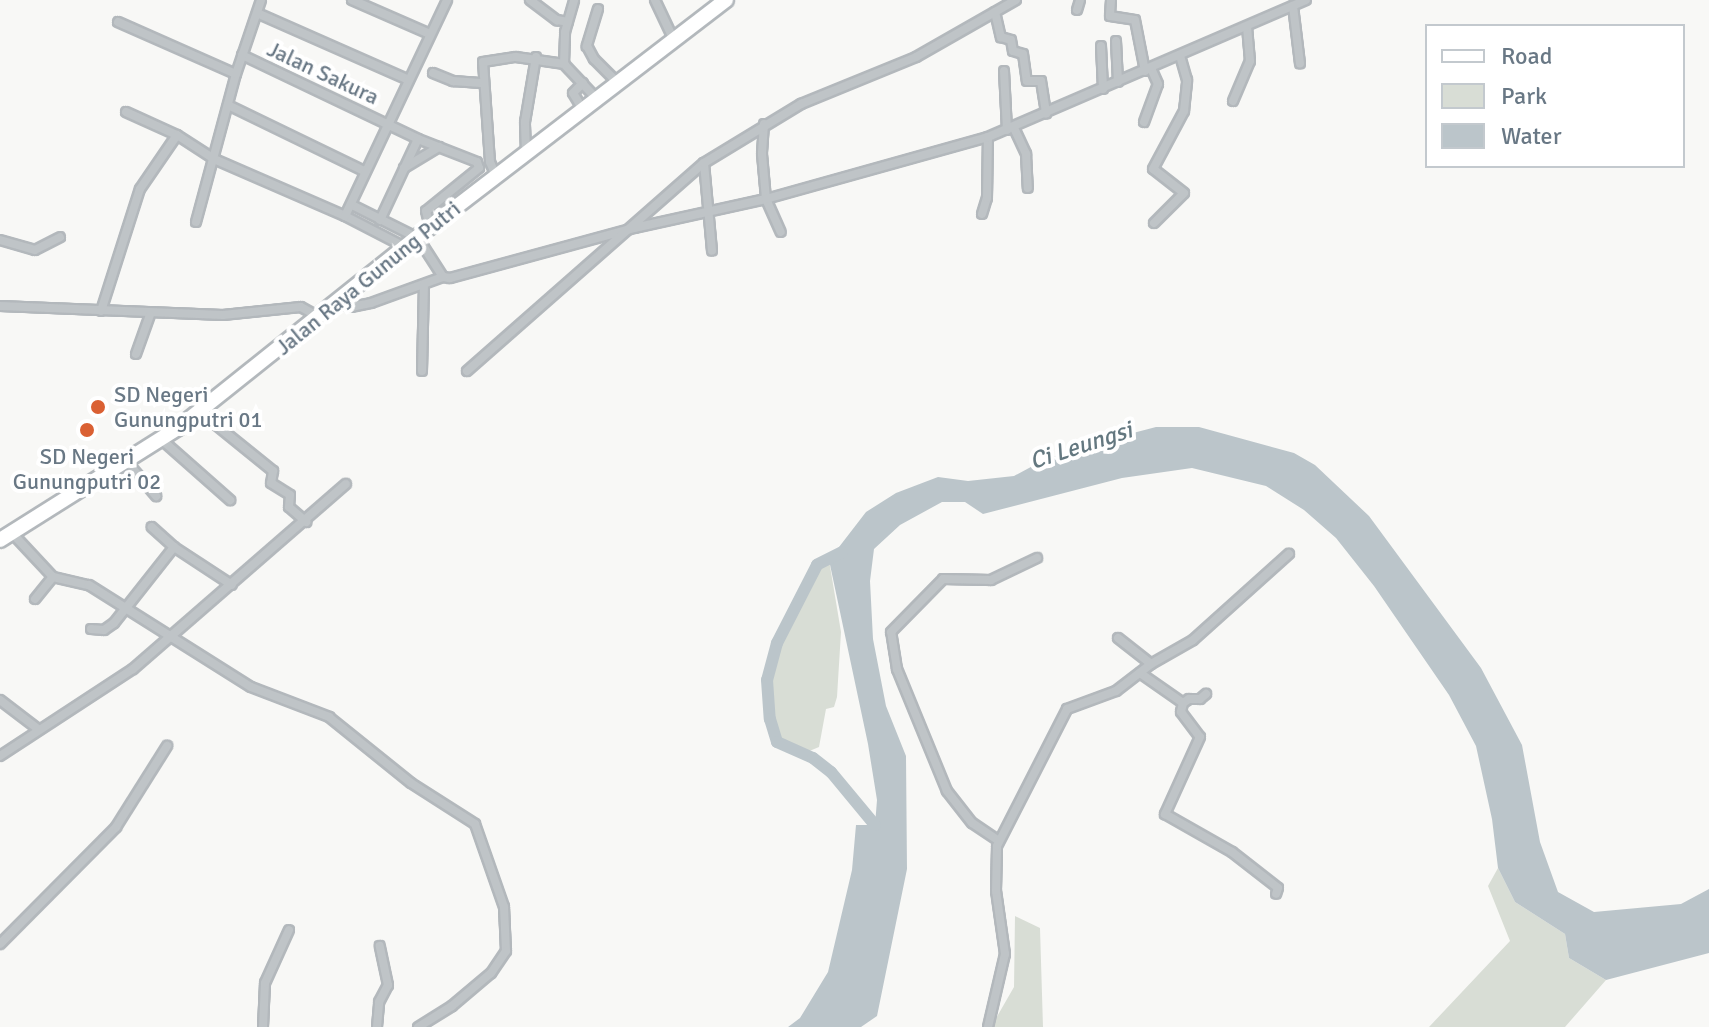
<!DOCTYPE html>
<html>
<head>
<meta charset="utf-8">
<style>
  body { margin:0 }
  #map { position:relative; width:1709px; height:1027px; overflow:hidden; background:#f8f8f6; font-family:Signika,sans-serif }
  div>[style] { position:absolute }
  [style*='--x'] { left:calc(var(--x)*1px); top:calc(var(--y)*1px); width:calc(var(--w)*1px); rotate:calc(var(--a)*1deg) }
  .green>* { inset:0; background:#d8ddd5 }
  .water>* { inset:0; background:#bbc5ca }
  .river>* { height:12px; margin:-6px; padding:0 6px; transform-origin:6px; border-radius:6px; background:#bbc5ca }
  .roads { filter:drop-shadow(2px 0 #b3b8bc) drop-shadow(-2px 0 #b3b8bc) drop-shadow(0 2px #b3b8bc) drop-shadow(0 -2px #b3b8bc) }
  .minor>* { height:8px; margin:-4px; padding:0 4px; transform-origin:4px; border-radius:4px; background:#bfc4c7 }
  .primary>* { height:14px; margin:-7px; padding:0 7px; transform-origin:7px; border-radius:7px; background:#fff }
  .dots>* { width:22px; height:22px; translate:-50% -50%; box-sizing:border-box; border:4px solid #fff; border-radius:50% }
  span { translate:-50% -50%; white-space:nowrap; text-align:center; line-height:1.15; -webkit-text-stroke:8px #fff; paint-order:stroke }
  .street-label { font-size:22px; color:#697885 }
  .poi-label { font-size:22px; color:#697885 }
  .left { translate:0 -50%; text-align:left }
  .water-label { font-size:24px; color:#647880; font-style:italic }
  .legend { position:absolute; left:1425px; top:24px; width:260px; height:144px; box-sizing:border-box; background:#fff; border:2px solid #c3c9ce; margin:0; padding:10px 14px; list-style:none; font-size:24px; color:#697885 }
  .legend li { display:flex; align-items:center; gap:16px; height:40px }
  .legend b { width:40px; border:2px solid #c3c9ce }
</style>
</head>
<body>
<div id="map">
  <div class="green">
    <i style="clip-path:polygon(829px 560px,841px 632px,837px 697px,834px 707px,826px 709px,819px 747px,807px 752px,777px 742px,767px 680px,777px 643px,817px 565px)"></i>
    <i style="clip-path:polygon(1498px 868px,1515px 902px,1565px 934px,1569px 958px,1606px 980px,1565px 1027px,1429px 1027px,1510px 941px,1488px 886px)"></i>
    <i style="clip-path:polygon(1015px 916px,1040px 928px,1043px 1027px,991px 1027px,1014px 987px)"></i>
  </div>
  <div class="water">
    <i style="clip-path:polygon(1156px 427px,1199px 427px,1294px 453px,1315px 465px,1369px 516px,1481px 668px,1522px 745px,1540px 842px,1558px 892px,1594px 912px,1681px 904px,1709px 889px,1709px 953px,1606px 980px,1569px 958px,1565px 934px,1515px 902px,1498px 868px,1492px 819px,1476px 746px,1449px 695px,1374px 586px,1336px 538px,1304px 510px,1266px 486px,1192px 468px,1122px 478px,983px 514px,965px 502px,942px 502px,900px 525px,874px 549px,870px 581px,873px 639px,886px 706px,906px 756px,907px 869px,877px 1016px,861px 1027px,788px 1027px,800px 1018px,828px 972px,852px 870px,856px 825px,875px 825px,877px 800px,868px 744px,829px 560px,866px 512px,896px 493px,938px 477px,968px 481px,1014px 476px,1042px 461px,1091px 444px)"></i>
  </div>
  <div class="river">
    <i style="--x:842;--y:552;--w:28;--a:153"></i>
    <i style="--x:817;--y:565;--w:88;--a:117.1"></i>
    <i style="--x:777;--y:643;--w:38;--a:105"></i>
    <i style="--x:767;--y:680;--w:39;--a:86"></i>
    <i style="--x:770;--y:719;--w:24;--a:73"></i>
    <i style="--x:777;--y:742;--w:39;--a:24"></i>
    <i style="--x:813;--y:758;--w:23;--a:38"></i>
    <i style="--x:831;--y:772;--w:69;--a:50.3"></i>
  </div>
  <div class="roads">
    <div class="minor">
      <i style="--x:352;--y:0;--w:85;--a:23.6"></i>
      <i style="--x:530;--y:0;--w:34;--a:37"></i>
      <i style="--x:557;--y:20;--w:11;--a:10"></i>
      <i style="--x:655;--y:0;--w:42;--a:64.7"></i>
      <i style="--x:1111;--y:0;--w:16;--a:94"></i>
      <i style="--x:1110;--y:16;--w:25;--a:9"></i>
      <i style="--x:1135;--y:20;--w:52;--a:78.9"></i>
      <i style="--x:1293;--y:6;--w:58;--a:83.1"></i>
      <i style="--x:598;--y:9;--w:39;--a:107"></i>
      <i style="--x:587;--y:46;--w:15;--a:62"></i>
      <i style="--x:594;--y:59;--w:33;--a:45"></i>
      <i style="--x:1077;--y:10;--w:10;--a:-73"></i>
      <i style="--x:995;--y:12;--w:26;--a:77"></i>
      <i style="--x:1001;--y:37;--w:10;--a:17"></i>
      <i style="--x:1011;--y:40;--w:11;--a:80"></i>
      <i style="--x:1013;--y:51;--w:10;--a:17"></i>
      <i style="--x:1023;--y:54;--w:27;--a:82"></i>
      <i style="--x:1027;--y:81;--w:14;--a:0"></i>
      <i style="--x:1041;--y:81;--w:33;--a:81"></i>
      <i style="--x:257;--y:13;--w:166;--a:23.8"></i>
      <i style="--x:118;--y:22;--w:129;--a:23.8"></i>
      <i style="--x:1116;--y:41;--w:41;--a:87.2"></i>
      <i style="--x:1101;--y:46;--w:43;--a:87.3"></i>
      <i style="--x:242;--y:55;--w:195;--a:25.5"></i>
      <i style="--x:418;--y:139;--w:63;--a:21.3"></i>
      <i style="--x:477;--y:162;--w:6;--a:72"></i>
      <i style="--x:479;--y:168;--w:68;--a:140.9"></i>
      <i style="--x:426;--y:211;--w:16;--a:76"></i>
      <i style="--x:564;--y:64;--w:47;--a:46.7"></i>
      <i style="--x:1004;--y:71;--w:59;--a:87.1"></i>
      <i style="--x:433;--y:73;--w:22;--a:22"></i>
      <i style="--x:453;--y:81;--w:31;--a:4"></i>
      <i style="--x:1233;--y:101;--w:43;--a:-67"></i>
      <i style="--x:1250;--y:61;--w:35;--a:-95"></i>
      <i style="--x:228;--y:105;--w:151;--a:25.9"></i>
      <i style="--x:582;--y:108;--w:17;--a:-121"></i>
      <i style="--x:573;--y:93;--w:14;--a:-45"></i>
      <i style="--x:126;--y:112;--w:56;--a:24.3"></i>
      <i style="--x:177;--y:135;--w:44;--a:33"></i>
      <i style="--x:214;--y:159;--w:143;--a:23.5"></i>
      <i style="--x:345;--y:216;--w:68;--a:27.3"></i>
      <i style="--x:1144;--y:122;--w:40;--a:-69.8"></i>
      <i style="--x:1158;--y:84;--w:17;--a:-114"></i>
      <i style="--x:764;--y:124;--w:30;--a:94"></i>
      <i style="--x:762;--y:154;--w:45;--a:84.9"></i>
      <i style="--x:766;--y:199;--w:36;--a:66"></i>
      <i style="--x:1014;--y:128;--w:29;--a:65"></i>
      <i style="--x:1026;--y:154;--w:34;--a:87"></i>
      <i style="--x:526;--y:153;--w:31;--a:-92"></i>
      <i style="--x:525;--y:122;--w:66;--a:-80.4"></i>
      <i style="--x:704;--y:163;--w:88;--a:84.8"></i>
      <i style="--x:404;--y:168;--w:41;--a:-31"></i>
      <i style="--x:496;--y:176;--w:15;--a:-113"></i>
      <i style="--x:490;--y:162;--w:100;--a:-94"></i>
      <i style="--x:483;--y:62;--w:33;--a:-9"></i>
      <i style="--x:516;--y:57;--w:49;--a:8.3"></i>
      <i style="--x:564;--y:64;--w:32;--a:-88"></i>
      <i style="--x:565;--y:32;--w:33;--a:-74"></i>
      <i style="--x:352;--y:205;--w:74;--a:26.6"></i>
      <i style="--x:418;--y:238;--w:46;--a:57.3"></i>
      <i style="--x:982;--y:214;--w:17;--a:-73"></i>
      <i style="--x:987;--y:198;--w:61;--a:-89.1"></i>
      <i style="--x:345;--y:216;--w:239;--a:-64.7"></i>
      <i style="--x:380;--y:220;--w:89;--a:-64.9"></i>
      <i style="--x:196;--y:222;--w:153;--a:-74.9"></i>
      <i style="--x:236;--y:74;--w:78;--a:-71.3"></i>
      <i style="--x:1154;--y:223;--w:42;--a:-45"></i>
      <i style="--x:1184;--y:193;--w:39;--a:-142"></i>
      <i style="--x:1153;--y:169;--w:66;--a:-61.9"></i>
      <i style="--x:1184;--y:111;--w:31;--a:-84"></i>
      <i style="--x:1187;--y:80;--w:26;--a:-106"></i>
      <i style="--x:0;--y:240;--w:36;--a:16"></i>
      <i style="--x:35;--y:250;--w:28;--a:-27"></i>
      <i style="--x:336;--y:304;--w:15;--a:11"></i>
      <i style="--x:351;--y:307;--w:20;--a:-11"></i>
      <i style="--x:371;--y:303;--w:77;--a:-19.9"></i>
      <i style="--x:443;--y:277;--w:7;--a:8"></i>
      <i style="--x:450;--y:278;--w:191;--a:-15.2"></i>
      <i style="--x:634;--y:228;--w:135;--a:-12.4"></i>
      <i style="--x:766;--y:199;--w:230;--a:-15.6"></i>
      <i style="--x:988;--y:137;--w:346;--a:-23.3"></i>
      <i style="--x:0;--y:306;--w:223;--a:2.3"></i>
      <i style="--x:223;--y:315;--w:78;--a:-5.9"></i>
      <i style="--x:301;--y:307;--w:18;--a:29"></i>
      <i style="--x:101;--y:311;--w:128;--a:-72.3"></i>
      <i style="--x:140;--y:189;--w:65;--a:-55.6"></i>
      <i style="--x:136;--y:354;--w:41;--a:-70.3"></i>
      <i style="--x:422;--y:371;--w:86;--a:-88.7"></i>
      <i style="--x:467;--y:371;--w:315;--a:-41.3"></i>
      <i style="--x:704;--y:163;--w:114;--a:-31.3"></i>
      <i style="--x:801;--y:104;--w:124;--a:-22.2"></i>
      <i style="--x:916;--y:57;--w:115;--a:-29.7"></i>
      <i style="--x:200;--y:412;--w:94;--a:38.9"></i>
      <i style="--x:273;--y:471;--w:12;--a:99"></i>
      <i style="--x:271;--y:483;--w:22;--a:32"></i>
      <i style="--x:290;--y:495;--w:12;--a:95"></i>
      <i style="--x:289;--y:507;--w:23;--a:41"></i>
      <i style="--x:162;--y:440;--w:91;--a:41.4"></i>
      <i style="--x:127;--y:462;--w:45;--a:49.5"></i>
      <i style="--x:12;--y:533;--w:60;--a:47"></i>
      <i style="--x:53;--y:577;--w:37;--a:13"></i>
      <i style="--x:89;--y:585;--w:191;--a:32.2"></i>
      <i style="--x:251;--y:687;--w:84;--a:21"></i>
      <i style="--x:329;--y:717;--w:105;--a:38.8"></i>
      <i style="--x:411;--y:783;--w:76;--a:32.6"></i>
      <i style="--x:475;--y:824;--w:88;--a:70.7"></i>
      <i style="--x:504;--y:907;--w:44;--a:87.4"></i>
      <i style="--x:506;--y:951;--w:27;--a:124"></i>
      <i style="--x:491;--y:973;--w:51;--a:139.8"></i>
      <i style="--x:452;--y:1006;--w:40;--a:148"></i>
      <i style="--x:174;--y:547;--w:69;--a:33.2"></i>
      <i style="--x:35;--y:599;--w:28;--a:-51"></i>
      <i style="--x:91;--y:629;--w:13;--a:4"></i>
      <i style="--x:104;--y:630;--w:12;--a:-35"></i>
      <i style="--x:114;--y:623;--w:97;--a:-51.7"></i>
      <i style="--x:174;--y:547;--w:30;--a:-138"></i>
      <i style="--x:1118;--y:638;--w:42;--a:38.2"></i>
      <i style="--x:1140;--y:673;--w:52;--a:34.9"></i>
      <i style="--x:1183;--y:703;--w:7;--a:-34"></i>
      <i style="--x:1189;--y:699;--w:11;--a:0"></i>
      <i style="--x:1200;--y:699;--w:8;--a:-40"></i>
      <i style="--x:0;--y:700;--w:48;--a:37.3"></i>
      <i style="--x:1183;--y:703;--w:9;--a:103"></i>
      <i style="--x:1181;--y:712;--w:31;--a:53"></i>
      <i style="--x:1200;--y:737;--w:85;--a:114.4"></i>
      <i style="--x:1165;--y:814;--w:77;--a:29.6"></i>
      <i style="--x:1232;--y:852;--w:58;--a:38"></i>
      <i style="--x:1278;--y:888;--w:6;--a:108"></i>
      <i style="--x:0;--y:756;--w:159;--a:-33.2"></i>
      <i style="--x:133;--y:669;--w:282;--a:-41"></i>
      <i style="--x:999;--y:841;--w:32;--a:-146"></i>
      <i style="--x:972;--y:823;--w:41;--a:-128"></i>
      <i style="--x:947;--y:791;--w:132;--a:-112.3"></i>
      <i style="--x:897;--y:669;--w:37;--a:-99"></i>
      <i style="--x:891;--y:632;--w:74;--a:-45.5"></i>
      <i style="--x:943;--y:579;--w:48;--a:1.2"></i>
      <i style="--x:991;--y:580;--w:51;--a:-25.6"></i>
      <i style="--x:0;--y:944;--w:165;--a:-45.2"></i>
      <i style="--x:116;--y:827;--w:96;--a:-57.8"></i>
      <i style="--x:263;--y:1027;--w:44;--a:-87.4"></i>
      <i style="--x:265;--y:983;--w:58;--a:-65.6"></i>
      <i style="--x:377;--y:1027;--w:25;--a:-85"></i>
      <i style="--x:379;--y:1002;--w:19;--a:-62"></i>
      <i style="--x:388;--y:985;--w:40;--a:-102"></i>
      <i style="--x:988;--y:1027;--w:75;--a:-76.9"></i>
      <i style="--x:1005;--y:954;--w:64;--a:-98.1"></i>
      <i style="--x:996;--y:891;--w:45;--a:-88.7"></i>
      <i style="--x:997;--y:846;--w:154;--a:-62.9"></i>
      <i style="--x:1067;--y:709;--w:52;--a:-20.2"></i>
      <i style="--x:1116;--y:691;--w:44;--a:-37.6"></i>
      <i style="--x:1151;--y:664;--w:48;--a:-29.7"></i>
      <i style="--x:1193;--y:640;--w:129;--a:-41.9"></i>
    </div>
    <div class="primary">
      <i style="--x:0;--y:540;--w:210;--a:-32.2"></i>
      <i style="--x:178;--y:428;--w:322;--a:-38.6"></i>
      <i style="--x:430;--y:227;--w:373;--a:-37.5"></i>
    </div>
  </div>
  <div class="dots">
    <i style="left:98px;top:407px;background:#da6033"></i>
    <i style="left:87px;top:430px;background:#da6033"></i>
  </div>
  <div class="street-label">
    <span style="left:323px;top:73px;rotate:25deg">Jalan Sakura</span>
    <span style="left:368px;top:278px;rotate:-39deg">Jalan Raya Gunung Putri</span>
  </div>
  <div class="poi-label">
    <span class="left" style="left:114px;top:407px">SD Negeri<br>Gunungputri 01</span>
    <span style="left:87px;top:469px">SD Negeri<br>Gunungputri 02</span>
  </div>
  <div class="water-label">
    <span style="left:1081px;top:446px;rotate:-18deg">Ci Leungsi</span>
  </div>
  <ul class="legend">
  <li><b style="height:10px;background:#fff"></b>Road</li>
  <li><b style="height:22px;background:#d8ddd5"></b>Park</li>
  <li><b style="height:22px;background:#bbc5ca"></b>Water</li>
  </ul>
</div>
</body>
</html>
